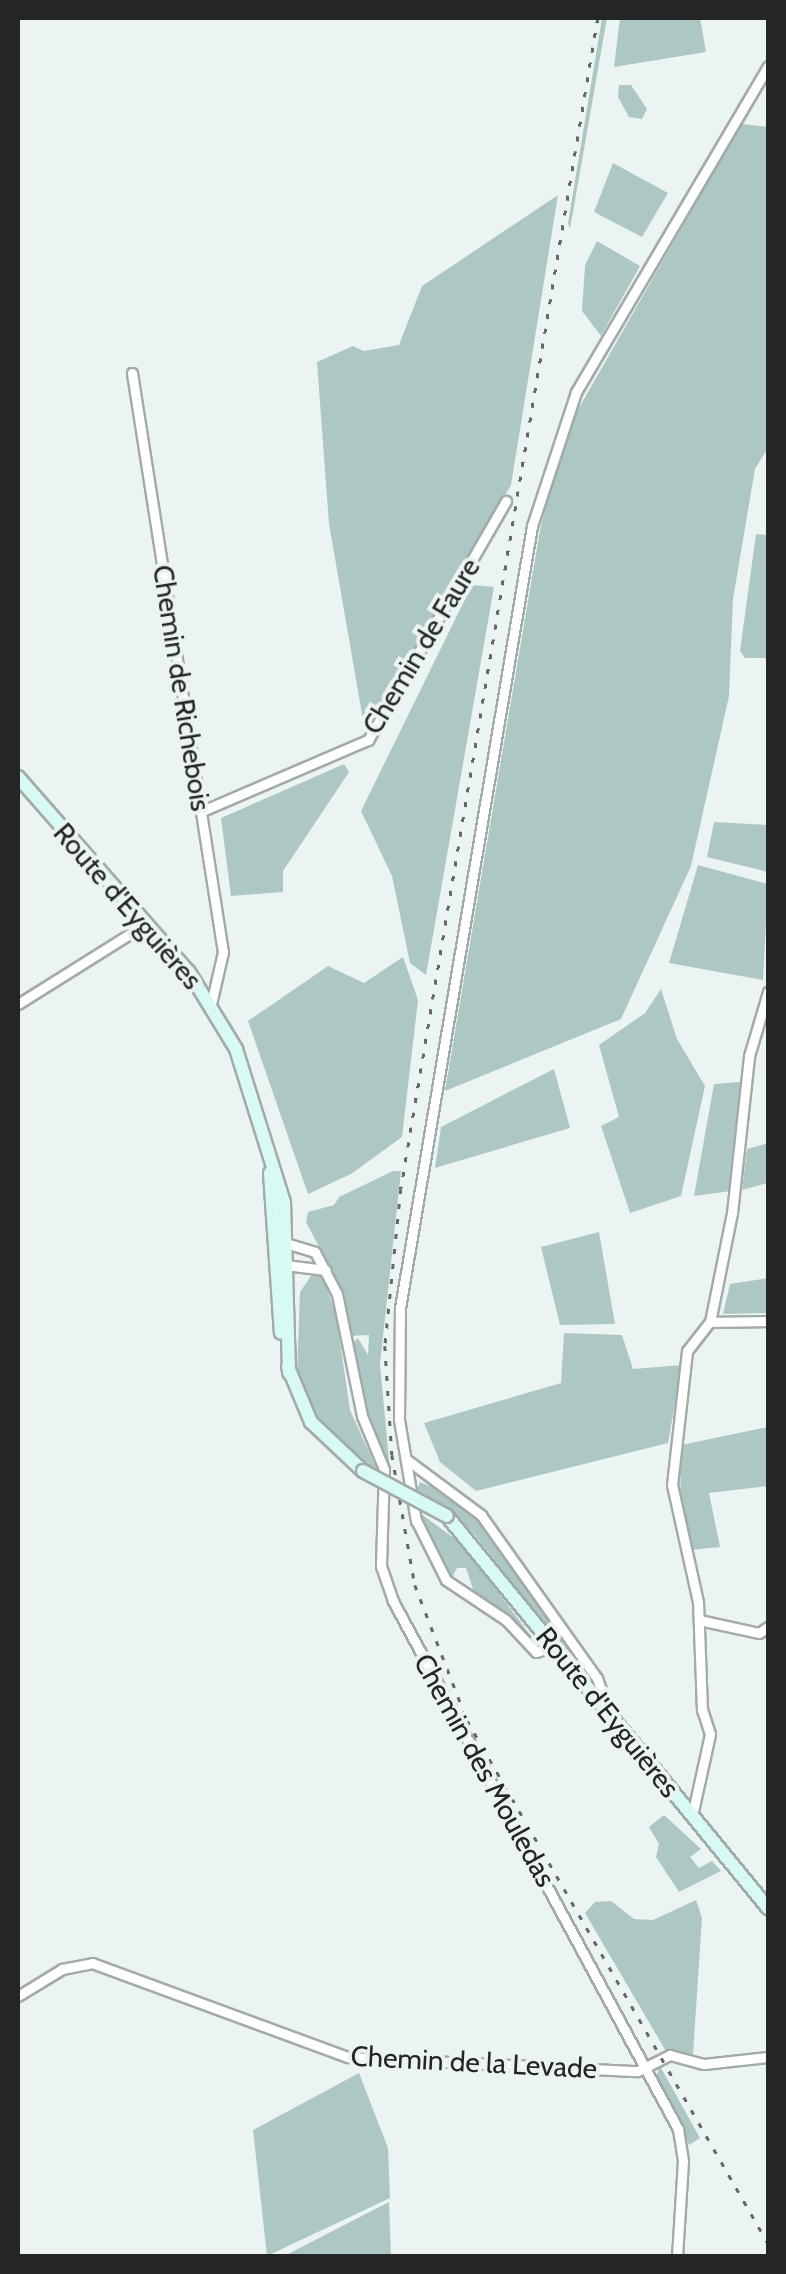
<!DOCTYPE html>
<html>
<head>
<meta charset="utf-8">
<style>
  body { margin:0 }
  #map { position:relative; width:786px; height:2274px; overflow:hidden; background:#ecf4f3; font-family:Cabin,sans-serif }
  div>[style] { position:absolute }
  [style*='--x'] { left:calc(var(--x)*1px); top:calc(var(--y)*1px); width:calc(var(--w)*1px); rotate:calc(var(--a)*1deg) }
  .green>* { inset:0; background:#adc8c4 }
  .roads { filter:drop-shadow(2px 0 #a3abaa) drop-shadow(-2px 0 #a3abaa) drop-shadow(0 2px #a3abaa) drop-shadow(0 -2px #a3abaa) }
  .minor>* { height:9px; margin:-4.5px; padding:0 4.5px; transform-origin:4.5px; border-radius:4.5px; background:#fff }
  .secondary>* { height:12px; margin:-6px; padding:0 6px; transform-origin:6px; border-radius:6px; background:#d8faf5 }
  .rail>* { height:2.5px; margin-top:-1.25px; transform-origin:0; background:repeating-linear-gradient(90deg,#646867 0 5px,transparent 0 15px) }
  .bridges { filter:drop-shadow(2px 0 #a3abaa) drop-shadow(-2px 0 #a3abaa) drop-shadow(0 2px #a3abaa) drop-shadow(0 -2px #a3abaa) }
  .secondary-bridge>* { height:12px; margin:-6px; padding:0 6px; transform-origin:6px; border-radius:6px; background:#d8faf5 }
  span { translate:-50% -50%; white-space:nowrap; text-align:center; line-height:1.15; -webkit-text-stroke:8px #ecf4f3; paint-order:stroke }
  .street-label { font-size:28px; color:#232625 }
  .frame { position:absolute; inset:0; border:20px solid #232625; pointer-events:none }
</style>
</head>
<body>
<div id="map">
  <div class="green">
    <i style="clip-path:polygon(602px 18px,607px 18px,570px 229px,568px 223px)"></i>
    <i style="clip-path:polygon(620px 18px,700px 18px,706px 52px,614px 67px)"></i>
    <i style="clip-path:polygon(619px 85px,631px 85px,647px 109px,642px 119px,629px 117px,618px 97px)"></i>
    <i style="clip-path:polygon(741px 124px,768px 127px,768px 448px,755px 469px,733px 599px,729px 696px,691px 866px,621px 1019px,445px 1091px,540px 530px,564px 434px)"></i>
    <i style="clip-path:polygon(613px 163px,668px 193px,642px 237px,594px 212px)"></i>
    <i style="clip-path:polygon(558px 195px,511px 485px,366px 737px,329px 524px,317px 362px,353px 346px,364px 351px,399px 345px,422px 286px)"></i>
    <i style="clip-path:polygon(597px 241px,640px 266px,601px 336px,582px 311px,585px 265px)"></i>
    <i style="clip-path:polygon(756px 534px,768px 535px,768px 658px,745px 658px,740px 651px)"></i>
    <i style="clip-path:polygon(472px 585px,494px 587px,426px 975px,410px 963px,392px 876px,361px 811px)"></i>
    <i style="clip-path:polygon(344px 764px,349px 772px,283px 871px,283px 892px,231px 896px,221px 818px)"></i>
    <i style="clip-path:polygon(714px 822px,768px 825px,768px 872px,707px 857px)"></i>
    <i style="clip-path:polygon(698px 865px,768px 884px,763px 980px,669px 963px)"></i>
    <i style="clip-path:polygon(403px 957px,418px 1000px,402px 1137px,351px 1174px,308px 1194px,248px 1021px,328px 966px,364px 983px)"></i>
    <i style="clip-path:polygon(661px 989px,677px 1039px,705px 1086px,681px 1196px,630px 1213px,601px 1126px,619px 1117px,599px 1045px,645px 1013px)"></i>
    <i style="clip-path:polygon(554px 1069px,570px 1128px,435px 1168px,441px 1127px)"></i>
    <i style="clip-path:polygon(740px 1082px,731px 1191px,694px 1196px,714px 1084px)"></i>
    <i style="clip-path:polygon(768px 1143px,768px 1183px,742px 1190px,747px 1149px)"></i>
    <i style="clip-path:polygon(393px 1171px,401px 1171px,380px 1364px,390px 1471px,360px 1398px,352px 1344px,358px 1338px,368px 1355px,369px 1335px,351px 1336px,340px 1287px,306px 1222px,308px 1212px,334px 1205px,339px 1197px)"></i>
    <i style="clip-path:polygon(599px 1232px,615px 1324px,560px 1325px,541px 1247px)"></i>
    <i style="clip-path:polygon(322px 1275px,336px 1314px,350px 1410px,378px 1472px,323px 1428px,297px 1373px,300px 1292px,311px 1276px)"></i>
    <i style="clip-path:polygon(768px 1278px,768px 1313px,723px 1314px,730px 1284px)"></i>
    <i style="clip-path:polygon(564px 1333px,622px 1335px,633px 1369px,682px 1365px,668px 1443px,476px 1491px,440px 1462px,424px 1423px,561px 1383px)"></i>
    <i style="clip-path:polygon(768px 1427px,768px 1486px,709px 1493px,720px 1547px,691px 1550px,680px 1514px,681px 1445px)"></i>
    <i style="clip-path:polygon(420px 1482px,455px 1496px,479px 1519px,593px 1684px,473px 1533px,417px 1490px)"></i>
    <i style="clip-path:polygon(419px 1512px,464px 1546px,539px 1647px,474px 1592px,466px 1568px,457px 1568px,452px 1578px,443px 1571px)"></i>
    <i style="clip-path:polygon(664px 1815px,701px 1849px,690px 1857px,699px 1868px,712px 1861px,721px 1871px,679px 1892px,656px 1857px,659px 1844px,649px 1827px)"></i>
    <i style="clip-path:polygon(696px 1900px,702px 1918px,693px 2054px,667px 2053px,585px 1913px,595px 1902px,611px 1901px,634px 1919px,653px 1920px)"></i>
    <i style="clip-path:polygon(660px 2066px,700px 2138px,689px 2145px,657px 2074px)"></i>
    <i style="clip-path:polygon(359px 2073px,388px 2148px,390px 2198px,267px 2256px,253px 2130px)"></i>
    <i style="clip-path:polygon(389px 2202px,391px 2256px,284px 2256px)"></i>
  </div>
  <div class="roads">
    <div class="minor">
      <i style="--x:132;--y:373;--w:586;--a:81.07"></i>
      <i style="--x:223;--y:952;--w:53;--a:103"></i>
      <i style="--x:202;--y:811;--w:181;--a:-23.2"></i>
      <i style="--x:368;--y:740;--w:276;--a:-60"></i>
      <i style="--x:18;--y:1004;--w:152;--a:-32.1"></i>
      <i style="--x:289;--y:1244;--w:27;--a:17"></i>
      <i style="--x:315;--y:1252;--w:47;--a:62.4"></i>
      <i style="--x:337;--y:1294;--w:125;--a:78.4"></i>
      <i style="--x:362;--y:1416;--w:57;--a:67.5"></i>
      <i style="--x:384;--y:1469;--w:97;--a:91.8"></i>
      <i style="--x:381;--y:1566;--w:37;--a:71"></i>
      <i style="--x:393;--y:1601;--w:600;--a:61.64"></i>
      <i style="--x:678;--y:2129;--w:32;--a:81"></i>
      <i style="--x:683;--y:2161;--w:95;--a:93.6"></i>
      <i style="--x:285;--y:1265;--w:41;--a:7"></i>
      <i style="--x:710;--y:1322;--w:111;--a:-78.6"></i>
      <i style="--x:732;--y:1213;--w:158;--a:-83.8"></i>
      <i style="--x:749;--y:1056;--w:67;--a:-73.5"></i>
      <i style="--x:406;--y:1459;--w:94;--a:36.7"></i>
      <i style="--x:481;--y:1515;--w:200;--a:54.6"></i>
      <i style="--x:597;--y:1678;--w:31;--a:71"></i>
      <i style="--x:416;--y:1520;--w:67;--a:63.4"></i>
      <i style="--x:446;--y:1580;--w:72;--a:33.7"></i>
      <i style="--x:506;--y:1620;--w:44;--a:46.8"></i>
      <i style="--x:536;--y:1652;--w:21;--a:-17"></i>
      <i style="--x:416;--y:1521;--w:103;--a:-99.5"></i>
      <i style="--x:399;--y:1419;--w:111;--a:-89.5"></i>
      <i style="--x:400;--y:1308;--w:793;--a:-80.42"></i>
      <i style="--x:532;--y:526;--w:141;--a:-71.8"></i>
      <i style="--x:576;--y:392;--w:378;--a:-59.5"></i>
      <i style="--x:699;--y:1620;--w:61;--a:12.2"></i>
      <i style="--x:759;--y:1633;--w:11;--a:-34"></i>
      <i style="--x:692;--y:1816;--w:84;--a:-77.6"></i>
      <i style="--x:710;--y:1734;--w:25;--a:-108"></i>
      <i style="--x:702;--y:1710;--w:108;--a:-92.1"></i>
      <i style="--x:698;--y:1602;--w:120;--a:-102.5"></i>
      <i style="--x:672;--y:1485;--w:135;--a:-83.6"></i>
      <i style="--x:687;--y:1351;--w:37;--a:-52"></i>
      <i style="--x:710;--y:1322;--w:58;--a:-1"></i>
      <i style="--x:18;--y:1996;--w:52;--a:-31.5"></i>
      <i style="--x:62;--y:1969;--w:31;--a:-11"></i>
      <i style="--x:92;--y:1963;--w:273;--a:20.2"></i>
      <i style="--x:348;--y:2057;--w:290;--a:2.8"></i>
      <i style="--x:638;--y:2071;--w:36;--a:-27"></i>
      <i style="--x:670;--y:2055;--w:35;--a:15"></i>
      <i style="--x:704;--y:2064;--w:64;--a:-6.2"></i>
    </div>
    <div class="secondary">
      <i style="--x:18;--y:777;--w:259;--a:48.8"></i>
      <i style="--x:189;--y:972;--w:90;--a:58.6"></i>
      <i style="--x:236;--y:1049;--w:160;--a:72.6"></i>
      <i style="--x:284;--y:1202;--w:171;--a:88.3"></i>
      <i style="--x:270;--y:1173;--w:160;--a:86.1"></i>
      <i style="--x:288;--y:1367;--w:60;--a:67.3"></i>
      <i style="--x:311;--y:1422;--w:71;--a:43.3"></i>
      <i style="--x:447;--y:1516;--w:507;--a:50.69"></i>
    </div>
  </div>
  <div class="rail">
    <i style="--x:598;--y:18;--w:1187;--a:99.55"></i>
    <i style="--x:401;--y:1189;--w:158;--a:95.8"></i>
    <i style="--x:385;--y:1346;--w:109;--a:86.3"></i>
    <i style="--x:392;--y:1455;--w:132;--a:80"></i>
    <i style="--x:415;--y:1585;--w:145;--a:68.9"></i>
    <i style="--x:467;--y:1720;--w:603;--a:60.08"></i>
  </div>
  <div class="bridges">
    <div class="secondary-bridge">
      <i style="--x:363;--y:1471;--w:95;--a:28.2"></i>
    </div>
  </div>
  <div class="street-label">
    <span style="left:421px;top:646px;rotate:-59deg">Chemin de Faure</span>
    <span style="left:182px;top:688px;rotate:81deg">Chemin de Richebois</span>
    <span style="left:128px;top:906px;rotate:49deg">Route d'Eyguières</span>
    <span style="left:608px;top:1712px;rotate:51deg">Route d'Eyguières</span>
    <span style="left:485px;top:1770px;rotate:61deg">Chemin des Mouledas</span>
    <span style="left:474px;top:2062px;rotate:3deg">Chemin de la Levade</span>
  </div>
  <div class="frame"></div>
</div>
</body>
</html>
